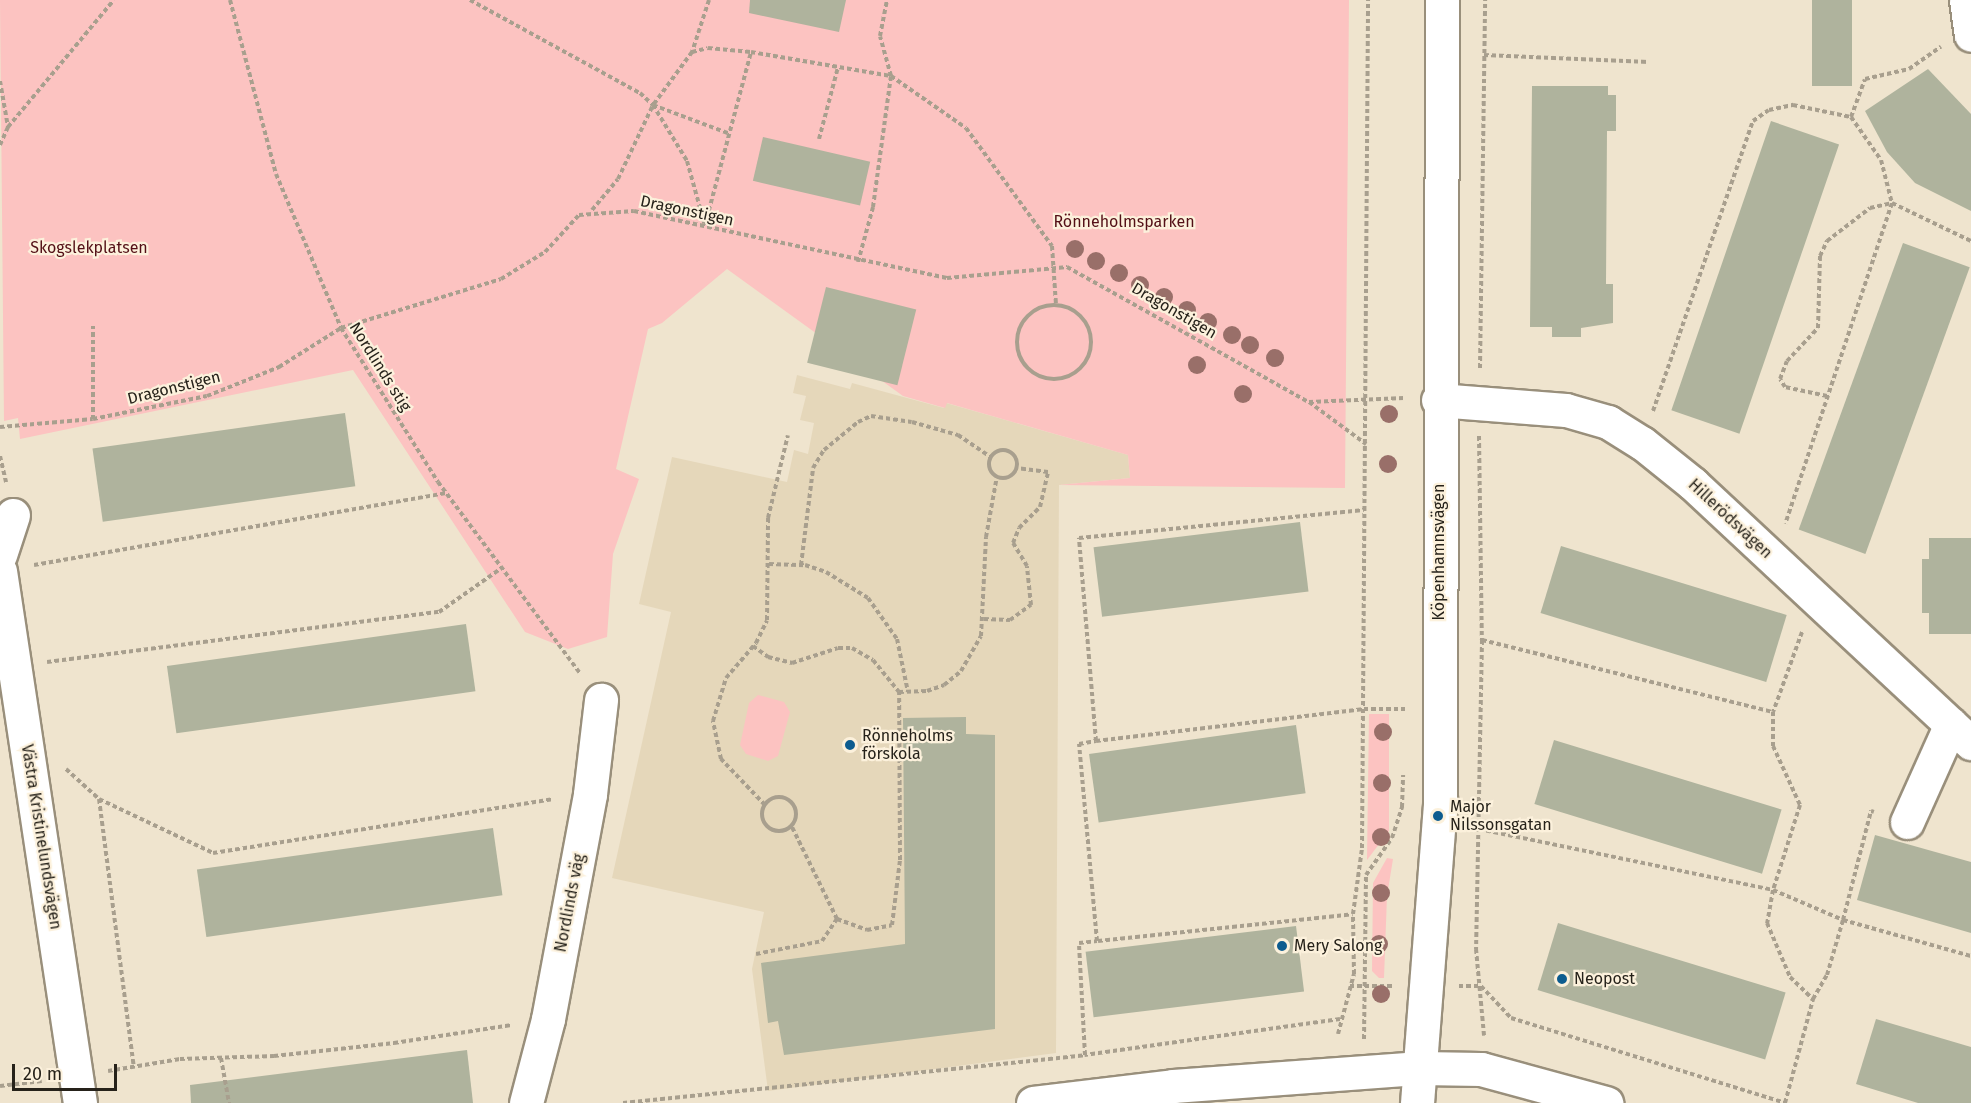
<!DOCTYPE html>
<html>
<head>
<meta charset="utf-8">
<style>
  body { margin:0 }
  #map { position:relative; width:1971px; height:1103px; overflow:hidden; background:#efe4ce; font-family:"Fira Sans",sans-serif }
  div>[style] { position:absolute }
  [style*='--x'] { left:calc(var(--x)*1px); top:calc(var(--y)*1px); width:calc(var(--w)*1px); rotate:calc(var(--a)*1deg) }
  .built>* { inset:0; background:#e5d7ba }
  .green>* { inset:0; background:#fcc3c1 }
  .building>* { inset:0; background:#afb39d; transform-origin:0 0 }
  .path>* { height:4px; margin-top:-2px; transform-origin:0; background:repeating-linear-gradient(90deg,#a89f8e 0 4.5px,transparent 0 7.5px) }
  .path>.ring { margin:-2px; padding:0; box-sizing:content-box; background:none; border:4px solid #a89f8e; border-radius:50% }
  .roads { filter:drop-shadow(2px 0 #998f7b) drop-shadow(-2px 0 #998f7b) drop-shadow(0 2px #998f7b) drop-shadow(0 -2px #998f7b) }
  .minor>* { height:33px; margin:-16.5px; padding:0 16.5px; transform-origin:16.5px; border-radius:16.5px; background:#fff }
  .trees>* { width:18px; height:18px; margin:-9px; border-radius:50%; background:#996f69 }
  .dots>* { width:16px; height:16px; translate:-50% -50%; box-sizing:border-box; border:3px solid #fcf1dc; border-radius:50% }
  span { translate:-50% -50%; white-space:nowrap; text-align:center; line-height:1.15; -webkit-text-stroke:4.5px #fcf1dc; paint-order:stroke }
  .street-label { font-size:16px; color:#26221a }
  .park-label { font-size:16px; color:#530f16 }
  .poi-label { font-size:16px; color:#26221a }
  .left { translate:0 -50%; text-align:left }
  .scale { position:absolute; left:12px; top:1064px; width:105px; height:27px; box-sizing:border-box; border:3px solid #26221a; border-top:0; padding-left:8px; font-size:18px; line-height:21px; white-space:nowrap; color:#26221a; -webkit-text-stroke:4px #fcf1dc; paint-order:stroke }
</style>
</head>
<body>
<div id="map">
  <div class="built">
    <i style="clip-path:polygon(797px 375px,850px 389px,852px 383px,944px 408px,946px 403px,1128px 455px,1130px 478px,1059px 485px,1056px 1053px,768px 1091px,752px 969px,764px 912px,612px 878px,671px 612px,639px 604px,672px 457px,787px 482px,794px 450px,808px 454px,814px 423px,800px 420px,806px 396px,793px 393px)"></i>
  </div>
  <div class="green">
    <i style="clip-path:polygon(0 0,1349px 0,1345px 488px,1059px 485px,1130px 478px,1128px 455px,947px 403px,945px 408px,903px 396px,727px 269px,662px 323px,648px 329px,616px 469px,639px 479px,613px 554px,607px 637px,568px 649px,525px 632px,353px 370px,20px 439px,18px 418px,4px 421px)"></i>
    <i style="clip-path:polygon(758px 695px,784px 702px,790px 712px,778px 756px,768px 761px,746px 754px,740px 745px,749px 703px)"></i>
    <i style="clip-path:polygon(1369px 714px,1389px 714px,1389px 831px,1367px 860px)"></i>
    <i style="clip-path:polygon(1387px 858px,1393px 859px,1387px 896px,1384px 978px,1379px 978px,1372px 971px,1373px 883px)"></i>
  </div>
  <div class="building">
    <i style="clip-path:polygon(750px 0,846px 0,839px 32px,749px 13px)"></i>
    <i style="left:1812px;top:0;width:40px;height:86px"></i>
    <i style="clip-path:polygon(1928px 69px,1971px 114px,1971px 211px,1915px 183px,1887px 152px,1865px 111px)"></i>
    <i style="clip-path:polygon(1532px 86px,1608px 86px,1608px 95px,1616px 95px,1616px 131px,1607px 131px,1606px 284px,1613px 284px,1613px 323px,1581px 328px,1581px 337px,1552px 337px,1552px 327px,1530px 327px)"></i>
    <i style="left:1771px;top:121px;width:72px;height:306px;rotate:19deg"></i>
    <i style="left:763px;top:137px;width:110px;height:45px;rotate:13deg"></i>
    <i style="left:1903px;top:243px;width:71px;height:305px;rotate:20deg"></i>
    <i style="left:826px;top:287px;width:93px;height:78px;rotate:14deg"></i>
    <i style="left:345px;top:413px;width:74px;height:255px;rotate:82deg"></i>
    <i style="left:1300px;top:522px;width:70px;height:208px;rotate:83deg"></i>
    <i style="clip-path:polygon(1929px 538px,1971px 538px,1971px 634px,1929px 634px,1929px 613px,1922px 613px,1922px 559px,1929px 559px)"></i>
    <i style="left:1561px;top:546px;width:236px;height:70px;rotate:17deg"></i>
    <i style="left:466px;top:624px;width:68px;height:302px;rotate:82deg"></i>
    <i style="clip-path:polygon(966px 717px,966px 734px,995px 735px,995px 1029px,784px 1055px,778px 1021px,768px 1023px,761px 963px,905px 944px,903px 718px)"></i>
    <i style="left:1296px;top:725px;width:69px;height:209px;rotate:82deg"></i>
    <i style="left:1554px;top:740px;width:238px;height:67px;rotate:17deg"></i>
    <i style="left:493px;top:828px;width:68px;height:299px;rotate:82deg"></i>
    <i style="clip-path:polygon(1875px 835px,1971px 862px,1971px 933px,1857px 900px)"></i>
    <i style="left:1558px;top:923px;width:238px;height:70px;rotate:17deg"></i>
    <i style="left:1296px;top:926px;width:66px;height:212px;rotate:83deg"></i>
    <i style="clip-path:polygon(1876px 1019px,1971px 1047px,1971px 1103px,1918px 1103px,1856px 1084px)"></i>
    <i style="clip-path:polygon(467px 1050px,473px 1103px,191px 1103px,190px 1085px)"></i>
  </div>
  <div class="path">
    <i style="--x:230;--y:0;--w:180;--a:75.2"></i>
    <i style="--x:276;--y:174;--w:167;--a:67.1"></i>
    <i style="--x:341;--y:328;--w:182;--a:57.8"></i>
    <i style="--x:438;--y:482;--w:238;--a:53.4"></i>
    <i style="--x:470;--y:0;--w:194;--a:28.7"></i>
    <i style="--x:640;--y:93;--w:18;--a:43"></i>
    <i style="--x:709;--y:0;--w:55;--a:108.1"></i>
    <i style="--x:692;--y:52;--w:16;--a:-14"></i>
    <i style="--x:708;--y:48;--w:43;--a:5.3"></i>
    <i style="--x:751;--y:52;--w:142;--a:9.7"></i>
    <i style="--x:891;--y:76;--w:91;--a:34.7"></i>
    <i style="--x:966;--y:128;--w:146;--a:53.9"></i>
    <i style="--x:1052;--y:246;--w:59;--a:86.1"></i>
    <i style="--x:692;--y:52;--w:66;--a:126.3"></i>
    <i style="--x:653;--y:105;--w:66;--a:58.7"></i>
    <i style="--x:687;--y:161;--w:67;--a:74.5"></i>
    <i style="--x:1484;--y:55;--w:165;--a:2.4"></i>
    <i style="--x:0;--y:81;--w:47;--a:80.1"></i>
    <i style="--x:1851;--y:117;--w:40;--a:-69.8"></i>
    <i style="--x:1865;--y:79;--w:45;--a:-12.8"></i>
    <i style="--x:1909;--y:69;--w:39;--a:-35"></i>
    <i style="--x:819;--y:139;--w:74;--a:-75.2"></i>
    <i style="--x:0;--y:145;--w:20;--a:-66"></i>
    <i style="--x:8;--y:127;--w:165;--a:-50.2"></i>
    <i style="--x:592;--y:210;--w:40;--a:-50"></i>
    <i style="--x:618;--y:179;--w:82;--a:-64.7"></i>
    <i style="--x:653;--y:105;--w:80;--a:20.5"></i>
    <i style="--x:705;--y:225;--w:179;--a:-75.1"></i>
    <i style="--x:858;--y:262;--w:57;--a:-74.7"></i>
    <i style="--x:873;--y:207;--w:132;--a:-82.2"></i>
    <i style="--x:891;--y:76;--w:41;--a:-105.4"></i>
    <i style="--x:880;--y:36;--w:37;--a:-79"></i>
    <i class="ring" style="left:1017px;top:305px;width:70px;height:70px"></i>
    <i style="--x:1480;--y:368;--w:368;--a:-89.2"></i>
    <i style="--x:1827;--y:396;--w:43;--a:-167.9"></i>
    <i style="--x:1785;--y:387;--w:9;--a:-122"></i>
    <i style="--x:1780;--y:379;--w:19;--a:-69"></i>
    <i style="--x:1787;--y:361;--w:45;--a:-46.8"></i>
    <i style="--x:1818;--y:328;--w:72;--a:-88.4"></i>
    <i style="--x:1820;--y:256;--w:17;--a:-65"></i>
    <i style="--x:1827;--y:241;--w:54;--a:-37.5"></i>
    <i style="--x:1870;--y:208;--w:23;--a:-13"></i>
    <i style="--x:1892;--y:203;--w:88;--a:25.7"></i>
    <i style="--x:1309;--y:402;--w:95;--a:-2.4"></i>
    <i style="--x:1653;--y:411;--w:307;--a:-71"></i>
    <i style="--x:1753;--y:121;--w:19;--a:-35"></i>
    <i style="--x:1769;--y:110;--w:25;--a:-12"></i>
    <i style="--x:1793;--y:105;--w:59;--a:11.7"></i>
    <i style="--x:1851;--y:117;--w:52;--a:55.1"></i>
    <i style="--x:1881;--y:160;--w:44;--a:75.7"></i>
    <i style="--x:1892;--y:203;--w:338;--a:108.4"></i>
    <i style="--x:93;--y:419;--w:93;--a:-90"></i>
    <i style="--x:0;--y:427;--w:93;--a:-4.9"></i>
    <i style="--x:93;--y:419;--w:116;--a:-11.4"></i>
    <i style="--x:207;--y:396;--w:78;--a:-21.9"></i>
    <i style="--x:279;--y:367;--w:73;--a:-32.2"></i>
    <i style="--x:341;--y:328;--w:167;--a:-17"></i>
    <i style="--x:501;--y:279;--w:52;--a:-31.5"></i>
    <i style="--x:545;--y:252;--w:50;--a:-47.4"></i>
    <i style="--x:579;--y:215;--w:55;--a:-4.2"></i>
    <i style="--x:634;--y:211;--w:320;--a:12.1"></i>
    <i style="--x:947;--y:278;--w:121;--a:-5.2"></i>
    <i style="--x:1067;--y:267;--w:277;--a:29.2"></i>
    <i style="--x:1309;--y:402;--w:71;--a:36.4"></i>
    <i style="--x:1479;--y:436;--w:204;--a:89.2"></i>
    <i style="--x:1482;--y:640;--w:309;--a:91.1"></i>
    <i style="--x:1476;--y:949;--w:87;--a:84.7"></i>
    <i class="ring" style="left:989px;top:450px;width:24px;height:24px"></i>
    <i style="--x:0;--y:456;--w:27;--a:77"></i>
    <i style="--x:769;--y:564;--w:36;--a:2"></i>
    <i style="--x:805;--y:565;--w:22;--a:18"></i>
    <i style="--x:826;--y:572;--w:49;--a:31.8"></i>
    <i style="--x:868;--y:598;--w:50;--a:54.7"></i>
    <i style="--x:897;--y:639;--w:54;--a:78.3"></i>
    <i style="--x:34;--y:565;--w:418;--a:-9.9"></i>
    <i style="--x:801;--y:565;--w:98;--a:-82.9"></i>
    <i style="--x:813;--y:468;--w:21;--a:-59"></i>
    <i style="--x:824;--y:450;--w:44;--a:-39.5"></i>
    <i style="--x:858;--y:422;--w:14;--a:-25"></i>
    <i style="--x:871;--y:416;--w:41;--a:8.3"></i>
    <i style="--x:912;--y:422;--w:48;--a:15.8"></i>
    <i style="--x:958;--y:435;--w:40;--a:34"></i>
    <i style="--x:984;--y:619;--w:26;--a:2"></i>
    <i style="--x:1010;--y:620;--w:26;--a:-36"></i>
    <i style="--x:1031;--y:605;--w:39;--a:-96"></i>
    <i style="--x:1027;--y:566;--w:27;--a:-121"></i>
    <i style="--x:1013;--y:543;--w:16;--a:-68"></i>
    <i style="--x:1019;--y:528;--w:30;--a:-45"></i>
    <i style="--x:1040;--y:507;--w:36;--a:-77"></i>
    <i style="--x:1048;--y:472;--w:32;--a:-173"></i>
    <i style="--x:1802;--y:632;--w:85;--a:109.9"></i>
    <i style="--x:1773;--y:712;--w:34;--a:90"></i>
    <i style="--x:1773;--y:746;--w:65;--a:65.4"></i>
    <i style="--x:1800;--y:805;--w:89;--a:107.6"></i>
    <i style="--x:1773;--y:890;--w:76;--a:23.2"></i>
    <i style="--x:1843;--y:920;--w:113;--a:-75.6"></i>
    <i style="--x:1871;--y:811;--w:3;--a:18"></i>
    <i style="--x:1482;--y:640;--w:300;--a:13.9"></i>
    <i style="--x:753;--y:646;--w:19;--a:36"></i>
    <i style="--x:768;--y:657;--w:25;--a:14"></i>
    <i style="--x:792;--y:663;--w:48;--a:-18.1"></i>
    <i style="--x:838;--y:648;--w:14;--a:0"></i>
    <i style="--x:852;--y:648;--w:24;--a:30"></i>
    <i style="--x:873;--y:660;--w:41;--a:50.9"></i>
    <i style="--x:899;--y:692;--w:28;--a:-2"></i>
    <i style="--x:927;--y:691;--w:18;--a:-19"></i>
    <i style="--x:944;--y:685;--w:22;--a:-39"></i>
    <i style="--x:961;--y:671;--w:40;--a:-60.3"></i>
    <i style="--x:981;--y:636;--w:99;--a:-87.1"></i>
    <i style="--x:986;--y:537;--w:62;--a:-79.8"></i>
    <i style="--x:47;--y:662;--w:395;--a:-7.3"></i>
    <i style="--x:439;--y:612;--w:78;--a:-35.1"></i>
    <i style="--x:1096;--y:741;--w:270;--a:-6.8"></i>
    <i style="--x:1364;--y:709;--w:41;--a:0"></i>
    <i style="--x:66;--y:769;--w:45;--a:42.3"></i>
    <i style="--x:99;--y:799;--w:270;--a:82.6"></i>
    <i class="ring" style="left:762px;top:797px;width:30px;height:30px"></i>
    <i style="--x:99;--y:799;--w:126;--a:25.3"></i>
    <i style="--x:213;--y:853;--w:345;--a:-9"></i>
    <i style="--x:765;--y:805;--w:64;--a:-133.7"></i>
    <i style="--x:721;--y:759;--w:39;--a:-102"></i>
    <i style="--x:713;--y:721;--w:45;--a:-73.2"></i>
    <i style="--x:726;--y:678;--w:46;--a:-49.4"></i>
    <i style="--x:756;--y:643;--w:25;--a:-64"></i>
    <i style="--x:767;--y:620;--w:102;--a:-89.4"></i>
    <i style="--x:768;--y:518;--w:85;--a:-76.5"></i>
    <i style="--x:1479;--y:829;--w:300;--a:11.7"></i>
    <i style="--x:1773;--y:890;--w:34;--a:100"></i>
    <i style="--x:1767;--y:923;--w:59;--a:66.9"></i>
    <i style="--x:1790;--y:977;--w:32;--a:44"></i>
    <i style="--x:837;--y:919;--w:32;--a:20"></i>
    <i style="--x:867;--y:930;--w:25;--a:-11"></i>
    <i style="--x:892;--y:925;--w:65;--a:-83"></i>
    <i style="--x:900;--y:860;--w:168;--a:-90.3"></i>
    <i style="--x:1098;--y:941;--w:256;--a:-6"></i>
    <i style="--x:756;--y:954;--w:67;--a:-11.1"></i>
    <i style="--x:822;--y:941;--w:27;--a:-56"></i>
    <i style="--x:837;--y:919;--w:105;--a:-116.1"></i>
    <i style="--x:1350;--y:986;--w:42;--a:0"></i>
    <i style="--x:1459;--y:986;--w:22;--a:0"></i>
    <i style="--x:1481;--y:986;--w:44;--a:46.8"></i>
    <i style="--x:1511;--y:1018;--w:287;--a:17.2"></i>
    <i style="--x:1340;--y:1019;--w:258;--a:172"></i>
    <i style="--x:1085;--y:1055;--w:112;--a:-93.1"></i>
    <i style="--x:1079;--y:943;--w:18;--a:-6"></i>
    <i style="--x:1097;--y:941;--w:198;--a:-95.2"></i>
    <i style="--x:1079;--y:744;--w:17;--a:-10"></i>
    <i style="--x:1096;--y:741;--w:204;--a:-94.8"></i>
    <i style="--x:1079;--y:538;--w:286;--a:-5.6"></i>
    <i style="--x:1338;--y:1034;--w:62;--a:-75.1"></i>
    <i style="--x:1354;--y:974;--w:60;--a:-91"></i>
    <i style="--x:1353;--y:914;--w:67;--a:-82.2"></i>
    <i style="--x:1362;--y:848;--w:848;--a:-89.59"></i>
    <i style="--x:1364;--y:1039;--w:164;--a:-89.3"></i>
    <i style="--x:1366;--y:875;--w:45;--a:-54.9"></i>
    <i style="--x:1392;--y:838;--w:33;--a:-72"></i>
    <i style="--x:1402;--y:807;--w:32;--a:-88"></i>
    <i style="--x:221;--y:1058;--w:46;--a:79.9"></i>
    <i style="--x:108;--y:1071;--w:73;--a:-9.5"></i>
    <i style="--x:180;--y:1059;--w:94;--a:-1.8"></i>
    <i style="--x:274;--y:1056;--w:121;--a:-6.2"></i>
    <i style="--x:394;--y:1043;--w:119;--a:-8.7"></i>
    <i style="--x:0;--y:1086;--w:42;--a:-6.8"></i>
    <i style="--x:623;--y:1103;--w:464;--a:-5.9"></i>
    <i style="--x:1785;--y:1103;--w:108;--a:-74.9"></i>
    <i style="--x:1813;--y:999;--w:28;--a:-60"></i>
    <i style="--x:1827;--y:975;--w:57;--a:-73.8"></i>
    <i style="--x:1843;--y:920;--w:133;--a:15.7"></i>
  </div>
  <div class="roads">
    <div class="minor">
      <i style="--x:1966;--y:0;--w:35;--a:82"></i>
      <i style="--x:1438;--y:400;--w:128;--a:4.5"></i>
      <i style="--x:1566;--y:410;--w:44;--a:15.9"></i>
      <i style="--x:1608;--y:422;--w:40;--a:32"></i>
      <i style="--x:1642;--y:443;--w:65;--a:38.8"></i>
      <i style="--x:1693;--y:484;--w:380;--a:43"></i>
      <i style="--x:0;--y:555;--w:42;--a:-72"></i>
      <i style="--x:0;--y:571;--w:538;--a:81.45"></i>
      <i style="--x:1907;--y:822;--w:107;--a:-65.8"></i>
      <i style="--x:526;--y:1103;--w:87;--a:-75.3"></i>
      <i style="--x:548;--y:1019;--w:229;--a:-79.4"></i>
      <i style="--x:590;--y:794;--w:95;--a:-83.3"></i>
      <i style="--x:1033;--y:1103;--w:141;--a:-6.9"></i>
      <i style="--x:1173;--y:1086;--w:248;--a:-4.2"></i>
      <i style="--x:1420;--y:1068;--w:61;--a:0.9"></i>
      <i style="--x:1481;--y:1069;--w:130;--a:15.2"></i>
      <i style="--x:1417;--y:1103;--w:303;--a:-85.6"></i>
      <i style="--x:1440;--y:801;--w:801;--a:-89.86"></i>
    </div>
  </div>
  <div class="trees">
    <i style="left:1075px;top:249px"></i>
    <i style="left:1096px;top:261px"></i>
    <i style="left:1119px;top:273px"></i>
    <i style="left:1140px;top:285px"></i>
    <i style="left:1164px;top:297px"></i>
    <i style="left:1187px;top:310px"></i>
    <i style="left:1208px;top:322px"></i>
    <i style="left:1232px;top:335px"></i>
    <i style="left:1250px;top:345px"></i>
    <i style="left:1275px;top:358px"></i>
    <i style="left:1197px;top:365px"></i>
    <i style="left:1243px;top:394px"></i>
    <i style="left:1389px;top:414px"></i>
    <i style="left:1388px;top:464px"></i>
    <i style="left:1383px;top:732px"></i>
    <i style="left:1382px;top:783px"></i>
    <i style="left:1381px;top:837px"></i>
    <i style="left:1381px;top:893px"></i>
    <i style="left:1379px;top:944px"></i>
    <i style="left:1381px;top:994px"></i>
  </div>
  <div class="dots">
    <i style="left:850px;top:745px;background:#0d5c8f"></i>
    <i style="left:1438px;top:816px;background:#0d5c8f"></i>
    <i style="left:1282px;top:946px;background:#0d5c8f"></i>
    <i style="left:1562px;top:979px;background:#0d5c8f"></i>
  </div>
  <div class="street-label">
    <span style="left:687px;top:211px;rotate:12deg">Dragonstigen</span>
    <span style="left:1174px;top:311px;rotate:30deg">Dragonstigen</span>
    <span style="left:380px;top:367px;rotate:58deg">Nordlinds stig</span>
    <span style="left:174px;top:388px;rotate:-14deg">Dragonstigen</span>
    <span style="left:1730px;top:519px;rotate:43deg">Hillerödsvägen</span>
    <span style="left:1439px;top:552px;rotate:-90deg">Köpenhamnsvägen</span>
    <span style="left:41px;top:837px;rotate:81deg">Västra Kristinelundsvägen</span>
    <span style="left:570px;top:903px;rotate:-79deg">Nordlinds väg</span>
  </div>
  <div class="park-label">
    <span style="left:1124px;top:222px">Rönneholmsparken</span>
    <span style="left:89px;top:248px">Skogslekplatsen</span>
  </div>
  <div class="poi-label">
    <span class="left" style="left:862px;top:745px">Rönneholms<br>förskola</span>
    <span class="left" style="left:1450px;top:816px">Major<br>Nilssonsgatan</span>
    <span class="left" style="left:1294px;top:946px">Mery Salong</span>
    <span class="left" style="left:1574px;top:979px">Neopost</span>
  </div>
  <div class="scale">20 m</div>
</div>
</body>
</html>
